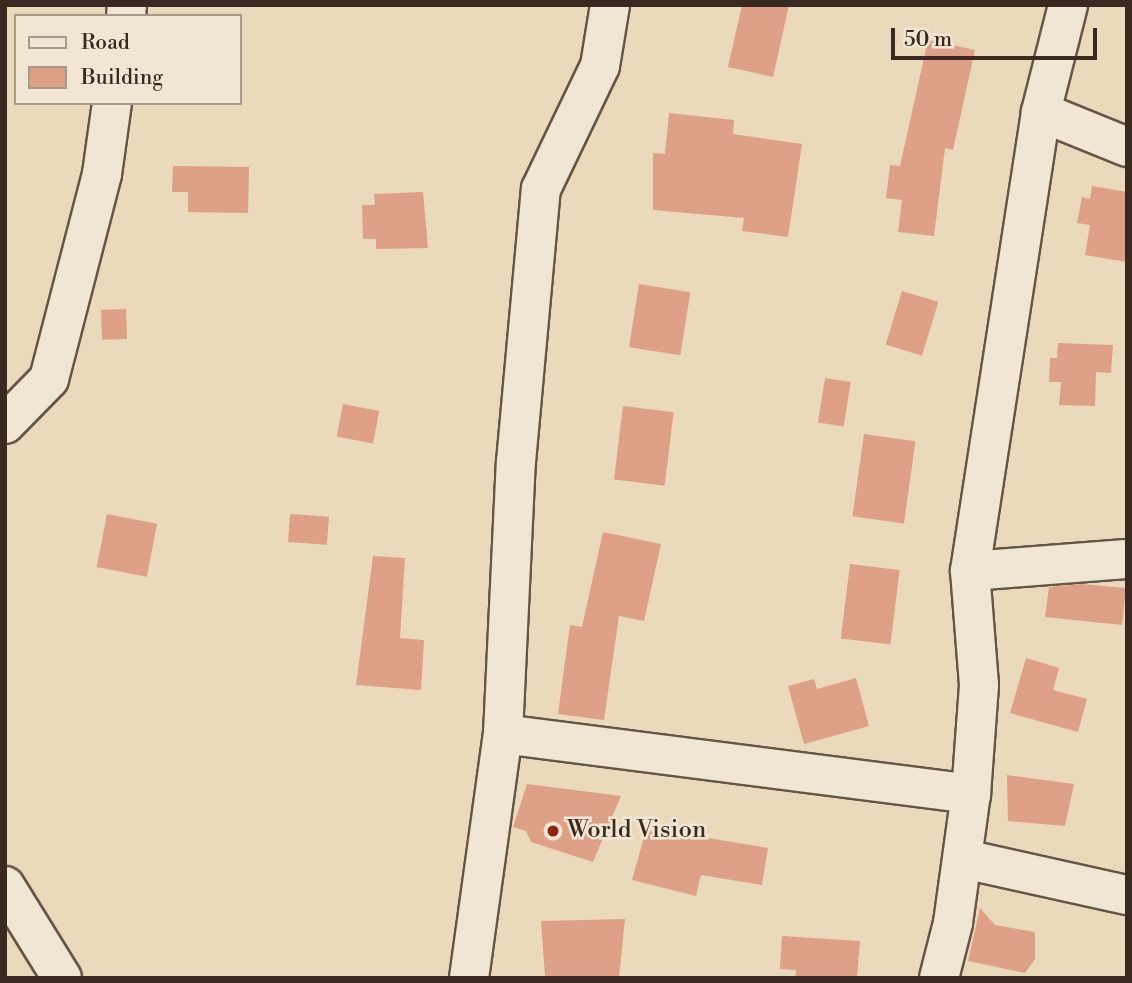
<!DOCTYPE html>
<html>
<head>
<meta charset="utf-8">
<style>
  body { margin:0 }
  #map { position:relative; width:1132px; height:983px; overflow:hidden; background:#ead9bb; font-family:"Libre Bodoni",serif }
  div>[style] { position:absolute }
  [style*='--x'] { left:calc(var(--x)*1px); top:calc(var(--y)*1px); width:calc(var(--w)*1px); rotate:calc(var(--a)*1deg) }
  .building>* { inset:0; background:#dfa088; transform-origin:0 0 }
  .roads { filter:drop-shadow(2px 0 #655547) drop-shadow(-2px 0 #655547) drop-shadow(0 2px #655547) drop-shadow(0 -2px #655547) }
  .minor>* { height:38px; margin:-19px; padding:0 19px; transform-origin:19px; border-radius:19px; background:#f1e6d3 }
  .dots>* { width:19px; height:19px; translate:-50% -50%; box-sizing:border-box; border:4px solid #f1e6d3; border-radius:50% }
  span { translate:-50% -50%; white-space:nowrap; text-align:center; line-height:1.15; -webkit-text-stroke:5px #f1e6d3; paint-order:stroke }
  .poi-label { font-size:24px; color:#392920 }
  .left { translate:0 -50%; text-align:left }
  .frame { position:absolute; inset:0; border:7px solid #392920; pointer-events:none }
  .legend { position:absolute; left:14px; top:14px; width:228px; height:91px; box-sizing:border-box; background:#f1e6d3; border:2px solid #a79a8b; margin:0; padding:9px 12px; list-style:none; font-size:21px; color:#392920 }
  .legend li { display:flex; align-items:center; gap:14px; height:35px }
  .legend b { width:35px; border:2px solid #a79a8b }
  .scale { position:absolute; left:891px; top:28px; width:206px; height:32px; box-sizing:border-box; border:4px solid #392920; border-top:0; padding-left:9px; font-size:21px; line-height:24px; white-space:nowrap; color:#392920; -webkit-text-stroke:5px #f1e6d3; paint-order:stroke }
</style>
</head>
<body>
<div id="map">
  <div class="building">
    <i style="clip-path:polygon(742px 5px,789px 5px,773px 77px,728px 67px)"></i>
    <i style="clip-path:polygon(928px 40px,975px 50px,953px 150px,945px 148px,934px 236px,898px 232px,902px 200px,886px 198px,890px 165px,900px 166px)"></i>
    <i style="clip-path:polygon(669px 113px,734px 120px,733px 134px,802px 144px,788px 237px,742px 231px,744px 218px,653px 210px,653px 153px,665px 154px)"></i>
    <i style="clip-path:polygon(173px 166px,249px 167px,248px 213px,188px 212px,188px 192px,172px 192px)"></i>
    <i style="clip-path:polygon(1092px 186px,1127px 192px,1127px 262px,1085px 255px,1090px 225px,1077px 223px,1082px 197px,1090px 199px)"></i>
    <i style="clip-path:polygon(423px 192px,428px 248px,376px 249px,376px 239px,363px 239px,362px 205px,375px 205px,374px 194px)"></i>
    <i style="left:639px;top:284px;width:52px;height:64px;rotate:9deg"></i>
    <i style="left:902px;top:291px;width:38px;height:56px;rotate:17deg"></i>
    <i style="left:126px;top:309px;width:30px;height:25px;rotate:88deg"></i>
    <i style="clip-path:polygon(1058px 343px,1113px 345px,1111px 373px,1096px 372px,1095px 406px,1059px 405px,1061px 382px,1049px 382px,1050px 358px,1057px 358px)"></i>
    <i style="left:825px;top:378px;width:26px;height:45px;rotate:9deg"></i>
    <i style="left:343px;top:404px;width:37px;height:33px;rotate:11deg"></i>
    <i style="left:623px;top:406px;width:51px;height:74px;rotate:7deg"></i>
    <i style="left:864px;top:434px;width:52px;height:83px;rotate:8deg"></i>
    <i style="left:107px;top:514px;width:51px;height:54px;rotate:11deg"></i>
    <i style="left:290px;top:514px;width:39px;height:28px;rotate:4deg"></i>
    <i style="clip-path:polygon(603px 532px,661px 544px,644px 621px,619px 616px,604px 720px,558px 714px,570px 625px,582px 627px)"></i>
    <i style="clip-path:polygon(373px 556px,405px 558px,400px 638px,424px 640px,421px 690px,356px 685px)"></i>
    <i style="left:850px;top:564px;width:50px;height:75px;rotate:7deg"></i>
    <i style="clip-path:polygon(1082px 584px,1126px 588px,1122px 625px,1045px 617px,1049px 587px)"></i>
    <i style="clip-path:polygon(1026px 658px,1059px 668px,1053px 690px,1087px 699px,1078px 732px,1010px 713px)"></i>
    <i style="clip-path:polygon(856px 678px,869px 726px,804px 744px,788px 686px,814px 679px,817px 689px)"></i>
    <i style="clip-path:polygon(1007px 775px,1074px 784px,1065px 826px,1008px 821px)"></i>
    <i style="clip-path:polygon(527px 784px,621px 796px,593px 862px,531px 842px,526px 831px,513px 827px)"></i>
    <i style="clip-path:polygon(671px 824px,696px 832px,696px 836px,768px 848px,762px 885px,701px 875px,696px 896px,632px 880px,646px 830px,665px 834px)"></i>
    <i style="clip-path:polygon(980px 908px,995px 925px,1035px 932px,1035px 959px,1025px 973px,968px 961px)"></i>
    <i style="clip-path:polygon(625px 919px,619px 978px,545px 976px,541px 921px)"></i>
    <i style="clip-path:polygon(782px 936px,860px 941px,857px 978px,795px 978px,796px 970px,780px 969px)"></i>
  </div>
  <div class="roads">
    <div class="minor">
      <i style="--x:126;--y:16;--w:11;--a:-85"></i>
      <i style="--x:1041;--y:112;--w:93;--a:22.1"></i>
      <i style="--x:5;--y:424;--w:63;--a:-45.6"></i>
      <i style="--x:49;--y:379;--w:212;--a:-75.5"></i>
      <i style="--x:102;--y:174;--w:72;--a:-82"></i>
      <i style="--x:970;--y:571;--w:157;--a:-4.4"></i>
      <i style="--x:503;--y:734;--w:472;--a:7.3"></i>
      <i style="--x:964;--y:859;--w:167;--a:12.5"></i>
      <i style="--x:5;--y:886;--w:108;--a:58.2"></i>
      <i style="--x:469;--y:978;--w:246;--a:-82.1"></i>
      <i style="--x:503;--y:734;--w:272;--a:-87.3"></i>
      <i style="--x:516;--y:462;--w:274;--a:-84.8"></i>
      <i style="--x:541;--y:189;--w:136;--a:-64.4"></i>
      <i style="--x:600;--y:66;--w:62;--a:-80.7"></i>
      <i style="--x:939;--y:978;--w:57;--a:-75.7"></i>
      <i style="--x:953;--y:923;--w:130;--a:-82.1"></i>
      <i style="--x:971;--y:794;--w:109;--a:-85.8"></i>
      <i style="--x:979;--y:685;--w:114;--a:-94.5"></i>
      <i style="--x:970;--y:571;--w:464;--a:-81.2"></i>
      <i style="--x:1041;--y:112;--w:110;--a:-75.8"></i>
    </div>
  </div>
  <div class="dots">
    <i style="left:553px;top:831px;background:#8f2418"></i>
  </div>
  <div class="poi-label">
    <span class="left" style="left:567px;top:831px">World Vision</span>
  </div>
  <div class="frame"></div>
  <ul class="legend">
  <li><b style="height:9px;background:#f1e6d3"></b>Road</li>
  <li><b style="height:19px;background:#dfa088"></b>Building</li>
  </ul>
  <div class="scale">50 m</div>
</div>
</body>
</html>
